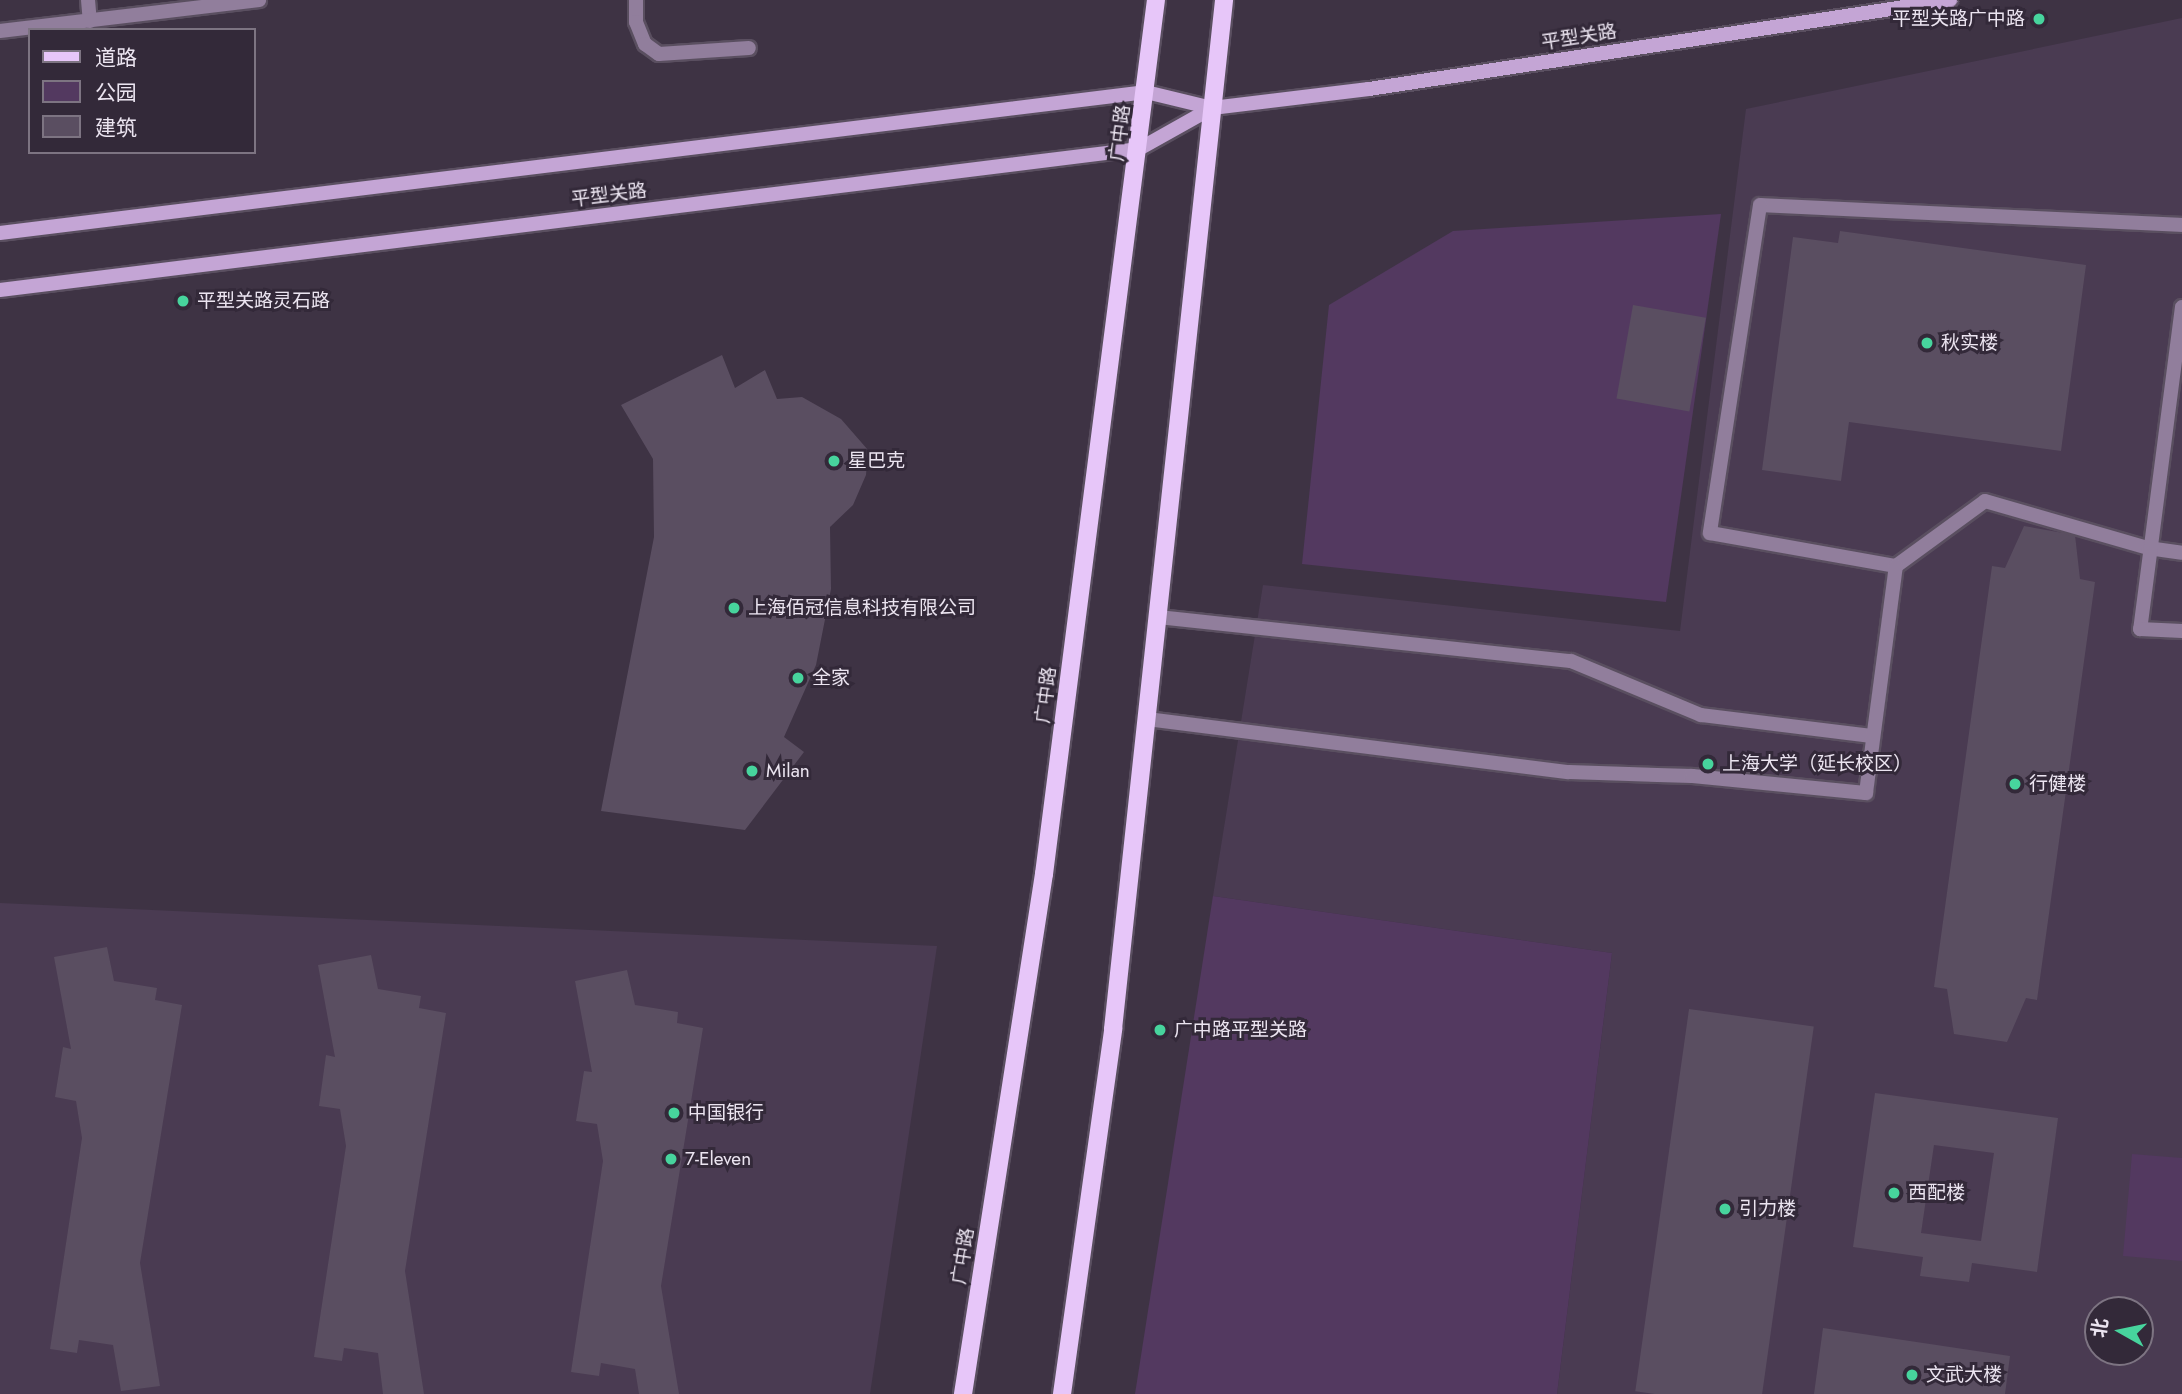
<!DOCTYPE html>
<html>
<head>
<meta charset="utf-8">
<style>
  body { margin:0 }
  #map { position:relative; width:2182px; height:1394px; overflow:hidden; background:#3e3344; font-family:Jost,"Noto Sans SC",sans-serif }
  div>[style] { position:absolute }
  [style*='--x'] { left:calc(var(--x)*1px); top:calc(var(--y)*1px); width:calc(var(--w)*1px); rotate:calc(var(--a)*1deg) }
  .built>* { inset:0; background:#4a3b52 }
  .green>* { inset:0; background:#533960 }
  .building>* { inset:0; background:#5a4e61; transform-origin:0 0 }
  .roads { filter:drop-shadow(2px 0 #5a4f60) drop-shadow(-2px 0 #5a4f60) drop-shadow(0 2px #5a4f60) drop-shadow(0 -2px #5a4f60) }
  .lane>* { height:14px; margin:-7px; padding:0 7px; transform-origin:7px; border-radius:7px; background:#917e9c }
  .street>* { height:14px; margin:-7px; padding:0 7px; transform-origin:7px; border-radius:7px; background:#917e9c }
  .secondary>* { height:14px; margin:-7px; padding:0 7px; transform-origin:7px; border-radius:7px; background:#c4a5d5 }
  .primary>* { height:18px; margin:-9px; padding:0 9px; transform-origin:9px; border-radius:9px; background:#e7c6f9 }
  .dots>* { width:19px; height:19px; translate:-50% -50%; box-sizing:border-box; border:4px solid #332939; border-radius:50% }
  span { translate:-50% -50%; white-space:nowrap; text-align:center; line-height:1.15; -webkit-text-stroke:6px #332939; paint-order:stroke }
  .poi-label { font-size:19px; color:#ebe4f0 }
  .right { translate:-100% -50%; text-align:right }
  .left { translate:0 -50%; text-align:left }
  .street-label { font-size:19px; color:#ebe4f0 }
  .legend { position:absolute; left:28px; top:28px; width:228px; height:126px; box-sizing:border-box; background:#332939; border:2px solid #7d7482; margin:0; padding:9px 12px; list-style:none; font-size:21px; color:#ebe4f0 }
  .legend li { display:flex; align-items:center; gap:14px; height:35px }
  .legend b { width:35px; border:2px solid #7d7482 }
  .north { position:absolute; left:2084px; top:1296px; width:70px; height:70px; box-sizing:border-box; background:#332939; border:2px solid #7d7482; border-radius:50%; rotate:279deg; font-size:19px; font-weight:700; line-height:28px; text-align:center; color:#ebe4f0 }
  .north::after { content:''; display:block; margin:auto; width:24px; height:32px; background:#47d49d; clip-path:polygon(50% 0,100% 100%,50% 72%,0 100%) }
</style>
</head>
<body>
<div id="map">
  <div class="built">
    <i style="clip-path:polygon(evenodd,2182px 18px,2182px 1394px,1557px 1394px,1612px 953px,1213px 896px,1263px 585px,1680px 631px,1746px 109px,2182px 18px,2098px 1310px,2140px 1310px,2140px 1352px,2098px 1352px,2098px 1310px)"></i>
    <i style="clip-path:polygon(0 903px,937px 946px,870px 1394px,0 1394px)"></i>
  </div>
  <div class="green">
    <i style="clip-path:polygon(1721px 214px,1666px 602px,1302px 564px,1329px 305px,1453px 231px)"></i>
    <i style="clip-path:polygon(1213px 896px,1612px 953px,1557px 1394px,1135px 1394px)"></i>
    <i style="clip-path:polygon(2132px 1154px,2182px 1158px,2182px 1261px,2123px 1256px)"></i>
  </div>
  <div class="building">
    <i style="clip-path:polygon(1840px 231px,2086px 265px,2061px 451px,1849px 422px,1841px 481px,1762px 470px,1793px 237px,1838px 243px)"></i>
    <i style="left:1633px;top:305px;width:74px;height:95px;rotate:10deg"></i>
    <i style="clip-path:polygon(722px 355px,735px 388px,765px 370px,777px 399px,802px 397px,841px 419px,868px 450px,866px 475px,853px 505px,830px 527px,831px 589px,816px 665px,784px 737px,804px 752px,745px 830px,601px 811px,654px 537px,653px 459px,621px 405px)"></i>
    <i style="clip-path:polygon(2024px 526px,2075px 535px,2080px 579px,2095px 582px,2037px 1000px,2026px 998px,2007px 1042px,1954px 1034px,1947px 989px,1934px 987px,1992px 566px,2005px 568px)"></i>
    <i style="clip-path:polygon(107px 947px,114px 981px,157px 988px,155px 1000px,182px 1005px,140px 1263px,160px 1386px,121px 1391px,113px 1345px,79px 1340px,77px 1353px,50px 1349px,82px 1138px,76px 1101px,55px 1097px,63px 1047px,71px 1049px,54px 957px)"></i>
    <i style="clip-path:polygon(371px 955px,378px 989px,421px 996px,419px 1008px,446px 1013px,405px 1271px,424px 1394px,383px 1394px,378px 1353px,344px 1348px,342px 1361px,314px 1357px,346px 1146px,340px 1109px,319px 1106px,326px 1055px,335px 1057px,318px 965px)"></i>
    <i style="clip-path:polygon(627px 970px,635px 1005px,678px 1012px,677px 1023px,703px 1028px,661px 1286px,679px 1394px,639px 1394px,635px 1369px,601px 1363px,599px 1376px,571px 1372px,603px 1161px,597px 1124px,576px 1121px,584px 1071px,592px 1072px,575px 981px)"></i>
    <i style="left:1689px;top:1009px;width:126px;height:386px;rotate:8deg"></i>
    <i style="clip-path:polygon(evenodd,1875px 1093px,2058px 1118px,2037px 1272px,1972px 1263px,1969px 1282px,1920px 1276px,1923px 1257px,1853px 1247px,1875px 1093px,1934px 1145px,1994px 1153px,1981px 1241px,1921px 1233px,1934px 1145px)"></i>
    <i style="clip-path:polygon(1823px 1328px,2010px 1356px,2005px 1394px,1814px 1394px)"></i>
  </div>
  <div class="roads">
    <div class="lane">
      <i style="--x:88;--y:0;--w:21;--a:85"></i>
      <i style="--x:636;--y:0;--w:22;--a:90"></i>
      <i style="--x:636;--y:22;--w:24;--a:68"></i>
      <i style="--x:645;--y:44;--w:17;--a:36"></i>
      <i style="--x:659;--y:54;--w:90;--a:-3.8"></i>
      <i style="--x:0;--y:31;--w:261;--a:-6.8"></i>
    </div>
    <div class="street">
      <i style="--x:2182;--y:225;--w:422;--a:-177.3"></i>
      <i style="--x:1760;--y:205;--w:332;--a:98.7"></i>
      <i style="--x:1710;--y:533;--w:189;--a:10.1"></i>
      <i style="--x:1896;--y:566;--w:110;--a:-36.1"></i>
      <i style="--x:1985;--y:501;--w:170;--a:16.1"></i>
      <i style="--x:2148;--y:548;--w:34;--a:8"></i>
      <i style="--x:2182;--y:307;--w:325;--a:97.4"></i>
      <i style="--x:2140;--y:629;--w:42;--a:2.7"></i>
      <i style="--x:1158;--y:617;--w:415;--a:6.1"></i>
      <i style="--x:1571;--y:661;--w:141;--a:22.6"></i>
      <i style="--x:1701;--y:715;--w:173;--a:7"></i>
      <i style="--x:1147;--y:719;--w:425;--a:7.2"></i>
      <i style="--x:1569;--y:772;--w:123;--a:1.9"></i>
      <i style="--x:1692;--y:776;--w:175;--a:5.6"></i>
      <i style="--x:1866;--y:793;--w:229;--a:-82.5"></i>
    </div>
    <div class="secondary">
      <i style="--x:0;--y:233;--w:1155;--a:-7.01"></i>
      <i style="--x:1146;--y:92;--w:68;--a:13.6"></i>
      <i style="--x:1212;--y:108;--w:158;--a:-6.9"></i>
      <i style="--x:1369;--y:89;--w:588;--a:-8.71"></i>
      <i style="--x:0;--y:290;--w:1148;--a:-7.06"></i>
      <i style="--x:1139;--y:149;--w:84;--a:-29.3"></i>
    </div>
    <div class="primary">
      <i style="--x:963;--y:1394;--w:526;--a:-81.15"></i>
      <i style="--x:1044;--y:874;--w:881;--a:-82.7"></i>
      <i style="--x:1062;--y:1394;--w:369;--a:-82"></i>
      <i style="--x:1113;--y:1029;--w:1035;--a:-83.84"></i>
    </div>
  </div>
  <div class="dots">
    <i style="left:2039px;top:19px;background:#47d49d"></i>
    <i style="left:183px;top:301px;background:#47d49d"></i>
    <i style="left:1927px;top:343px;background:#47d49d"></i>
    <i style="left:834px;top:461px;background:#47d49d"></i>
    <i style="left:734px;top:608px;background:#47d49d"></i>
    <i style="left:798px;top:678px;background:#47d49d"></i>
    <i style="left:1708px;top:764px;background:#47d49d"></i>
    <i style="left:752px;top:771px;background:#47d49d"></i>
    <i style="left:2015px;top:784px;background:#47d49d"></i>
    <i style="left:1160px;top:1030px;background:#47d49d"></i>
    <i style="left:674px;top:1113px;background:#47d49d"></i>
    <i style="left:671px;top:1159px;background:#47d49d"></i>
    <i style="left:1894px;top:1193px;background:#47d49d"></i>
    <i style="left:1725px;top:1209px;background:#47d49d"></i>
    <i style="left:1912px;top:1375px;background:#47d49d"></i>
  </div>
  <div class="poi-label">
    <span class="right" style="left:2025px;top:19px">平型关路广中路</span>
    <span class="left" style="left:197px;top:301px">平型关路灵石路</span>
    <span class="left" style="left:1941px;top:343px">秋实楼</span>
    <span class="left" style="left:848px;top:461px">星巴克</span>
    <span class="left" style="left:748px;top:608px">上海佰冠信息科技有限公司</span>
    <span class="left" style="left:812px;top:678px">全家</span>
    <span class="left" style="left:1722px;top:764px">上海大学（延长校区）</span>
    <span class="left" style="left:766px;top:771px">Milan</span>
    <span class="left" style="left:2029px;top:784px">行健楼</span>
    <span class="left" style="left:1174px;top:1030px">广中路平型关路</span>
    <span class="left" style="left:688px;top:1113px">中国银行</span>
    <span class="left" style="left:685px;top:1159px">7-Eleven</span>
    <span class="left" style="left:1908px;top:1193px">西配楼</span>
    <span class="left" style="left:1739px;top:1209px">引力楼</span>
    <span class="left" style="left:1926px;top:1375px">文武大楼</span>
  </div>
  <div class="street-label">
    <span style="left:1579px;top:37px;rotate:-9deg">平型关路</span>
    <span style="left:1120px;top:133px;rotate:-83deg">广中路</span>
    <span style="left:609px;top:195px;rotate:-7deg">平型关路</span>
    <span style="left:1046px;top:695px;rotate:-83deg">广中路</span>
    <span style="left:963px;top:1256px;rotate:-81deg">广中路</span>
  </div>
  <ul class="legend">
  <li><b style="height:9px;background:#e7c6f9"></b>道路</li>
  <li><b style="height:19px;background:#533960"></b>公园</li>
  <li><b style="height:19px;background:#5a4e61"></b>建筑</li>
  </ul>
  <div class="north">北</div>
</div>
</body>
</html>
